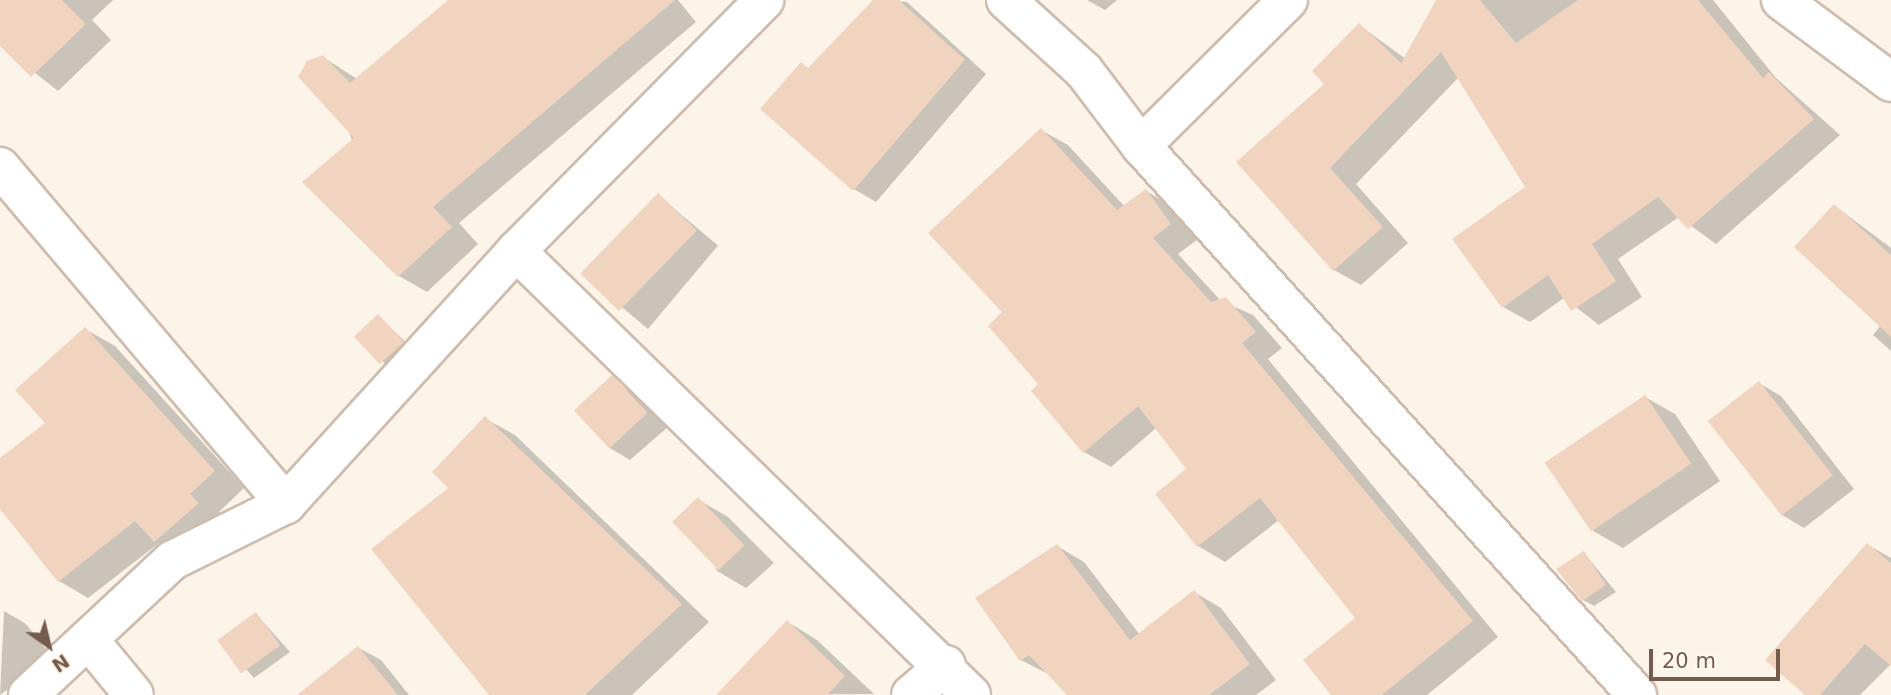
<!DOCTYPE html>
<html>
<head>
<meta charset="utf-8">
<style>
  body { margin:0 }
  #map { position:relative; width:1891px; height:695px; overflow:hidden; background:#fcf4e8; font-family:"DejaVu Sans",sans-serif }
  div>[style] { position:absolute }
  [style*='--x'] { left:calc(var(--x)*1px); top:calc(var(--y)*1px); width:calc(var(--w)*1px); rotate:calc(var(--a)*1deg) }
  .shadow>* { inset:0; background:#0003; transform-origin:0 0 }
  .building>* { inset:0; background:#f0d4c0; transform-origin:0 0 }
  .roads { filter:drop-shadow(2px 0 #cebcae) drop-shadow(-2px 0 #cebcae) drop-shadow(0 2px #cebcae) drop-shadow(0 -2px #cebcae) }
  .street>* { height:38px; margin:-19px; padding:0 19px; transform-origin:19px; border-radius:19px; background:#fff }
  span { translate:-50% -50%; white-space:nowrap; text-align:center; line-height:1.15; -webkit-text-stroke:6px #fef8ee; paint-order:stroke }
  .north { position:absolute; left:14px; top:611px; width:70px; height:70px; -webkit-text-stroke:5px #fef8ee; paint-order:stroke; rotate:146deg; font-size:19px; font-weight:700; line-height:28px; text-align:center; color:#755b4c }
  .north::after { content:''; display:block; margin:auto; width:24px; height:32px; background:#755b4c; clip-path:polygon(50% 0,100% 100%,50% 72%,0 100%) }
  .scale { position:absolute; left:1649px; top:649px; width:131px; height:32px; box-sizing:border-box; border:4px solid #755b4c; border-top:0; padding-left:9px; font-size:21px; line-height:24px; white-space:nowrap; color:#755b4c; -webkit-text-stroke:5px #fef8ee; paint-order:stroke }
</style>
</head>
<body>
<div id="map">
  <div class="shadow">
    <i style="clip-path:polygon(0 0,113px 0,92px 20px,111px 40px,58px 91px,0 45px)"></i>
    <i style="clip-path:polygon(452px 0,678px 0,696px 22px,459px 223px,478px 244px,427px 292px,399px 276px,323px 57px,357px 79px)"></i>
    <i style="clip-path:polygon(875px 0,907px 2px,986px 74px,876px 202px,854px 189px,801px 64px,810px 69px)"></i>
    <i style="clip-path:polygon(1087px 0,1117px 0,1105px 10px)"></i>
    <i style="clip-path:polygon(1438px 0,1713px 0,1776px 78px,1840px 135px,1716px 244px,1679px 217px,1618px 259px,1642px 297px,1599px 325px,1564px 298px,1530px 322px,1503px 307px,1527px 187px,1459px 77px,1356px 184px,1408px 243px,1361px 285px,1334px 270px,1238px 162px,1327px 84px,1359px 25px,1406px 59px)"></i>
    <i style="clip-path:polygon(1041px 130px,1068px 145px,1125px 207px,1146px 191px,1173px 207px,1197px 240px,1178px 254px,1221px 301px,1253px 315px,1282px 348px,1268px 359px,1498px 637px,1427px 695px,1334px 695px,1357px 618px,1279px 520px,1225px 562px,1198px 546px,1188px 470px,1156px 428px,1111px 467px,1084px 452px,1041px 385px)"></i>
    <i style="left:659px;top:196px;width:77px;height:109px;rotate:40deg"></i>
    <i style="clip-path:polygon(1835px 206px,1891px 248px,1891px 351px,1873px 335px,1881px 325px)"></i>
    <i style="left:378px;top:316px;width:49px;height:30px;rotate:43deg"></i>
    <i style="clip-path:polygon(85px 329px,115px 346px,244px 488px,219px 512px,227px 521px,185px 558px,159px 543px,88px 598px,59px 581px,0 506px,0 460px,48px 423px)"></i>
    <i style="clip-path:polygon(612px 377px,669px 426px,630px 460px,608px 447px)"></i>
    <i style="clip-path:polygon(1759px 383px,1781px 396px,1854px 489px,1804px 528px,1782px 515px)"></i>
    <i style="clip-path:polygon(1645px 397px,1675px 414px,1720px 481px,1623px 548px,1593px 531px)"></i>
    <i style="clip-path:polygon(486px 419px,515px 435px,709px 622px,632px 695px,491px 695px,451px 488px)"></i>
    <i style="clip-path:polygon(699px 500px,728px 517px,774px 563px,746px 588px,717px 571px)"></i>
    <i style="clip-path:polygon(1868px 545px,1891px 558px,1891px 664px,1860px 695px,1808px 695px)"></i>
    <i style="clip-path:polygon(1057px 546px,1084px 562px,1140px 635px,1194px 592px,1221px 608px,1276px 680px,1256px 695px,1070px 695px,1050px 675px,1021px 660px,978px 598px)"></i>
    <i style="clip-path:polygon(1584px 553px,1616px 592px,1594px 606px,1583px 600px)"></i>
    <i style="clip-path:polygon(4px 611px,26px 624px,52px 657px,0 695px)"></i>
    <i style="clip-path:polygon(256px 614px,290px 652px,254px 678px,220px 640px)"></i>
    <i style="clip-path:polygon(788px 622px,817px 640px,874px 694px,718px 695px)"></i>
    <i style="clip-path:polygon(359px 648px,381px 660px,409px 695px,300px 695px)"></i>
  </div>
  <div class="building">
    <i style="clip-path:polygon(0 0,62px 0,86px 24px,31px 77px,0 46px)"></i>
    <i style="clip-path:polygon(448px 0,675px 0,433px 207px,452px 227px,398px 277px,302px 182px,354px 138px,298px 77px,307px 61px,323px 55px,350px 83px)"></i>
    <i style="clip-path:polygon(873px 0,899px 0,965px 60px,853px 191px,760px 109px,801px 62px,808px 68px)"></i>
    <i style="clip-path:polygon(1436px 0,1480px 0,1516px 43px,1578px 0,1698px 0,1763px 78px,1769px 72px,1814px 119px,1688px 229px,1658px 197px,1592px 244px,1616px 281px,1571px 311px,1548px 275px,1502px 308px,1452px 239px,1525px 187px,1441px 52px,1330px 168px,1383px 227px,1333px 271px,1236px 162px,1324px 84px,1312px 71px,1359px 23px,1401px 63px)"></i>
    <i style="clip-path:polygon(1041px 128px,1117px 210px,1146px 189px,1171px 224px,1153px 238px,1211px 302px,1226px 297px,1256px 332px,1242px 343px,1473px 621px,1382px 695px,1331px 695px,1303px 660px,1355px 618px,1260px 498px,1197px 547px,1155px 494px,1186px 469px,1138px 406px,1083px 453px,1031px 391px,1038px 384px,988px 326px,1002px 312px,928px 233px)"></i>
    <i style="left:658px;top:193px;width:54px;height:112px;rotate:44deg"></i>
    <i style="clip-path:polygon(1834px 204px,1891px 255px,1891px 337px,1794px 247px)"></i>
    <i style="left:378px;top:314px;width:38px;height:33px;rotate:47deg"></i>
    <i style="clip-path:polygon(85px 327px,215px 471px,190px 494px,199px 503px,154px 542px,135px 521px,58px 582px,0 509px,0 458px,45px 423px,15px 390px)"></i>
    <i style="left:612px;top:375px;width:52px;height:52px;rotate:47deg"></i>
    <i style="left:1759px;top:381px;width:120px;height:65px;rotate:52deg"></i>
    <i style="left:1645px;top:395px;width:83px;height:121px;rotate:56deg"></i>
    <i style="clip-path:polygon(485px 416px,682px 604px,585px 695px,489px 695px,371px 549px,448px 488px,432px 472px)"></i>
    <i style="left:698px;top:497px;width:67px;height:36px;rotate:46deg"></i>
    <i style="clip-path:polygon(1867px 543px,1891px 563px,1891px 666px,1865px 644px,1820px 695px,1805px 695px,1765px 660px)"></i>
    <i style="clip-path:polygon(1057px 544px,1130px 640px,1194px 590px,1250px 664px,1209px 695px,1067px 695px,1029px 655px,1020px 661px,975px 598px)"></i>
    <i style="clip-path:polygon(1584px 551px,1606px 585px,1582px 601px,1556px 569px)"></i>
    <i style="left:256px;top:612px;width:41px;height:48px;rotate:54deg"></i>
    <i style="clip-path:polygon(787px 620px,845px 676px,827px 695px,716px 695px)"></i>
    <i style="clip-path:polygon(358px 646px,398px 695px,297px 695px)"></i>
  </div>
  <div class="roads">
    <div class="street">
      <i style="--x:1006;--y:0;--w:105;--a:42.3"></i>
      <i style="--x:1084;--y:71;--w:94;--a:52.8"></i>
      <i style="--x:1141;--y:146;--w:740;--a:47.9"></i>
      <i style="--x:1781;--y:0;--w:137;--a:36.7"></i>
      <i style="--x:1141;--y:146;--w:207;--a:-44.8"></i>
      <i style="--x:0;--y:167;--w:442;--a:49.7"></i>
      <i style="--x:516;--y:251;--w:636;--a:44.3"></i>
      <i style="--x:88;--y:639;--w:72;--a:50.6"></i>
      <i style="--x:28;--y:695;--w:198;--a:-43"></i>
      <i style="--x:173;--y:560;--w:126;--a:-26.4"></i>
      <i style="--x:286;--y:504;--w:342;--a:-47.7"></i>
      <i style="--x:516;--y:251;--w:353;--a:-45.3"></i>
      <i style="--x:911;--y:695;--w:46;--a:-40.6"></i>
    </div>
  </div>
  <div class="north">N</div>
  <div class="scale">20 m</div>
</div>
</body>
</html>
